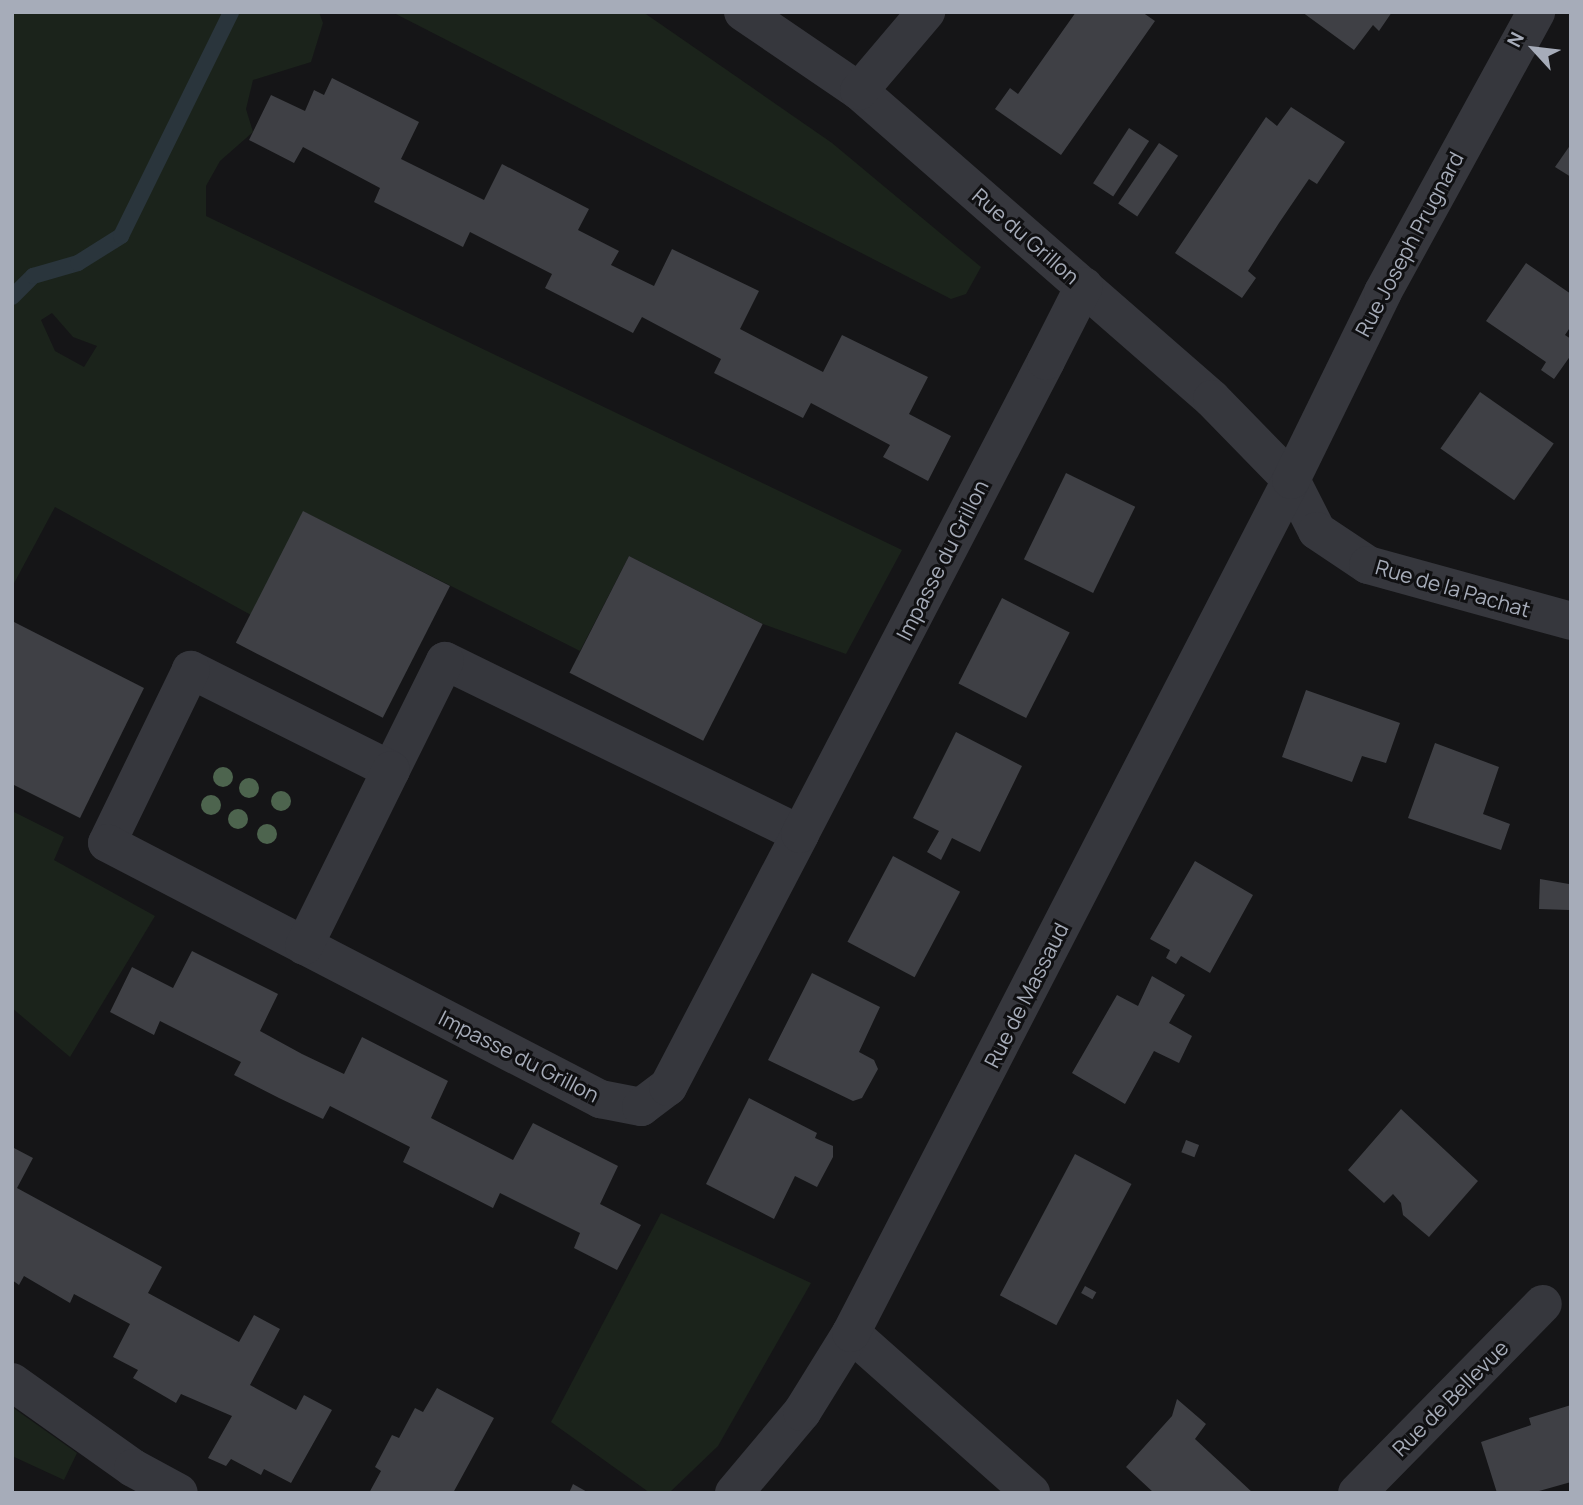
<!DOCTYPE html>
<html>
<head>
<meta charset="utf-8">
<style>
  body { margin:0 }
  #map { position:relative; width:1583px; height:1505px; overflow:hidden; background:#151517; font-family:Manrope,sans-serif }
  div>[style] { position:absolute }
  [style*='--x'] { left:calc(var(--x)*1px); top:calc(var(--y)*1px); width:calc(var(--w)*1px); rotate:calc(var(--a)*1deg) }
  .green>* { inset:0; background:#1b231b }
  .stream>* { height:16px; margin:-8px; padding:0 8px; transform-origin:8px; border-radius:8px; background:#2a353c }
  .building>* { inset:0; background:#3f4045; transform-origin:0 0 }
  .street>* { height:38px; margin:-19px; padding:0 19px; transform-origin:19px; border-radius:19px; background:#36373d }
  .trees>* { width:20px; height:20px; margin:-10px; border-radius:50%; background:#4d644e }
  span { translate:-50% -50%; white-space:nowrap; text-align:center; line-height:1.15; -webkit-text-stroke:6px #101012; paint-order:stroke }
  .street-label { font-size:21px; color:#a6acb9 }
  .frame { position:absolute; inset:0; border:14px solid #a6acb9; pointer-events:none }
  .north { position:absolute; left:1499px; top:14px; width:70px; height:70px; -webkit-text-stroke:5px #101012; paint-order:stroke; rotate:297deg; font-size:19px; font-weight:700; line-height:28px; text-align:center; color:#a6acb9 }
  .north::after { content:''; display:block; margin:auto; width:24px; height:32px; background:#a6acb9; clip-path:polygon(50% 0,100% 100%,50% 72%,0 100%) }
</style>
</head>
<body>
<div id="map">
  <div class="green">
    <i style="clip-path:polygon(evenodd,12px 12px,319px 12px,323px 23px,311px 62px,253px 80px,246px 109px,253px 132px,220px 161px,206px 186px,206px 216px,902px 550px,846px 654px,763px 624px,629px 556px,580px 651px,304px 512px,251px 615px,55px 507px,12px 587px,12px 12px,52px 313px,73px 337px,97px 346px,84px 367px,55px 351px,41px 320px,52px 313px)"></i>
    <i style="clip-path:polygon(392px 12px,643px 12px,832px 143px,981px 267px,966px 294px,951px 299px)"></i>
    <i style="clip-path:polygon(12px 811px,64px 837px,54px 860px,155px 916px,70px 1057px,12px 1008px)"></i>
    <i style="clip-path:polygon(661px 1213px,811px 1283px,718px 1446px,669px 1493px,650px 1493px,551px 1422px)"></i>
    <i style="clip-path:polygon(12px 1407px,77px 1453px,64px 1480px,12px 1456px)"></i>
  </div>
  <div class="stream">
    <i style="--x:12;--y:297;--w:30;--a:-45"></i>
    <i style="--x:33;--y:276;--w:47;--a:-16.1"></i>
    <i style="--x:78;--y:263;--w:51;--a:-32.1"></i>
    <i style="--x:121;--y:236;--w:250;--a:-63.8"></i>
  </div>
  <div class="building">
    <i style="clip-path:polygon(1076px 12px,1142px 12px,1155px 21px,1061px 155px,995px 109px,1010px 88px,1018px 94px)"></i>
    <i style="clip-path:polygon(1302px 12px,1392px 12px,1379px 31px,1373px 25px,1354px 50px)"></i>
    <i style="clip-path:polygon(332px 78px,419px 122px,401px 159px,484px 200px,502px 164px,589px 209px,578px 230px,619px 251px,611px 265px,654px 286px,672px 249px,759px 291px,740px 329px,823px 372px,842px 335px,928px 377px,909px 414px,951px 436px,928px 481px,883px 457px,890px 445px,811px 403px,803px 418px,714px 373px,721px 359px,642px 317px,633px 333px,545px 288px,552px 274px,470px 232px,463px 247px,374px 202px,380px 188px,303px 147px,294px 163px,249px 140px,271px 95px,305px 111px,314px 90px,324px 95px)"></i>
    <i style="clip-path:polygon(1291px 107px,1345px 142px,1317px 184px,1309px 179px,1279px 223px,1248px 271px,1256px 278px,1242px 298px,1175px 253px,1266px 117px,1277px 126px)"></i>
    <i style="left:1129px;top:128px;width:24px;height:66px;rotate:33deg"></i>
    <i style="left:1159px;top:143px;width:23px;height:73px;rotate:34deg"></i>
    <i style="clip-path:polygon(1571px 144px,1571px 177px,1555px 167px)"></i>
    <i style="clip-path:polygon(1526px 263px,1571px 294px,1571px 326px,1565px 335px,1571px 339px,1571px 355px,1554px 379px,1541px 370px,1546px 362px,1486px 321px)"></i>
    <i style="left:1480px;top:392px;width:90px;height:69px;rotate:35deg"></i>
    <i style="left:1066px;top:473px;width:77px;height:96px;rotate:26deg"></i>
    <i style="left:303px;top:511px;width:165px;height:148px;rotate:27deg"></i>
    <i style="left:629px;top:556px;width:150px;height:131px;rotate:27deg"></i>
    <i style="left:1002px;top:598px;width:76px;height:96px;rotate:27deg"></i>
    <i style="clip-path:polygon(12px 621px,144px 688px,80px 818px,12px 784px)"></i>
    <i style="clip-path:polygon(1306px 690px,1400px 723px,1386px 763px,1362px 756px,1352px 782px,1282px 757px)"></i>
    <i style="clip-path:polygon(956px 732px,1022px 766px,980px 852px,952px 838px,941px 860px,927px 852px,939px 831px,913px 818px)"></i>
    <i style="clip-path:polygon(1435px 743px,1499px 767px,1483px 814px,1510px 824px,1501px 850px,1408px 818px)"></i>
    <i style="left:893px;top:856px;width:76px;height:97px;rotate:28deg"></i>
    <i style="clip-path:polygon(1195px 861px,1253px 895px,1210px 973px,1181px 956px,1176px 964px,1166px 958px,1170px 950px,1150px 939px)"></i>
    <i style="clip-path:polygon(1540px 879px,1569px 884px,1569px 910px,1539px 909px)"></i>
    <i style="clip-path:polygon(192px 951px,278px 994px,260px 1031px,302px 1054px,344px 1074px,362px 1037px,448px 1081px,431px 1118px,513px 1160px,533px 1123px,618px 1166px,600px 1204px,641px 1225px,617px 1270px,574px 1248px,580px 1233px,500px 1193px,493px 1208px,403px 1162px,410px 1147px,330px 1106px,323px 1119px,279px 1098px,234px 1075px,241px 1062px,160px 1021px,154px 1035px,110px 1012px,132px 967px,173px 988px)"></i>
    <i style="clip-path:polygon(812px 973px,880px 1007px,859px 1052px,874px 1060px,878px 1069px,862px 1098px,853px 1101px,768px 1060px)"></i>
    <i style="clip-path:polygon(1152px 976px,1185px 995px,1169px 1023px,1192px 1036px,1179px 1063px,1154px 1051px,1125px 1104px,1072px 1073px,1117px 995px,1138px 1006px)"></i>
    <i style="clip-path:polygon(749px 1098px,817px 1133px,815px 1138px,833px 1146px,833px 1157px,817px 1187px,795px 1176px,774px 1219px,706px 1184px)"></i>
    <i style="clip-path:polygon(1401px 1109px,1478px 1181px,1429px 1237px,1403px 1215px,1401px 1203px,1393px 1194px,1384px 1203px,1348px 1170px)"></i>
    <i style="left:1186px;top:1140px;width:14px;height:13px;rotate:21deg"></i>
    <i style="clip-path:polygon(12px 1147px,33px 1158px,17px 1188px,162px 1267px,148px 1293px,239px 1342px,254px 1315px,280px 1329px,250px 1385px,296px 1410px,304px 1395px,332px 1410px,291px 1483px,264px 1469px,261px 1475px,231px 1459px,226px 1466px,208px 1458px,232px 1416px,181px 1394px,176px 1403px,133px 1378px,138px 1370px,113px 1357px,130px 1324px,74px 1294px,70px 1303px,24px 1276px,19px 1285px,12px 1280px)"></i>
    <i style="left:1075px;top:1154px;width:64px;height:160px;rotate:28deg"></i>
    <i style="left:1085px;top:1286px;width:13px;height:8px;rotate:29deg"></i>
    <i style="clip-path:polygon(437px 1388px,494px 1418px,453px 1493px,369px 1493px,381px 1471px,375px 1467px,392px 1435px,399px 1438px,415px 1408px,423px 1412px)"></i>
    <i style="clip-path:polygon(1177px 1399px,1206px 1424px,1195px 1439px,1253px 1493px,1154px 1493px,1126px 1467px,1172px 1416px)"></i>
    <i style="clip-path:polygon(1571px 1405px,1571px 1482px,1532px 1493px,1497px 1493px,1481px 1442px,1531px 1425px,1529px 1418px)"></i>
    <i style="clip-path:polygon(573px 1484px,589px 1493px,569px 1493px)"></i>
  </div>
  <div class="street">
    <i style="--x:743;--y:12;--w:140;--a:34.3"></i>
    <i style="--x:859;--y:91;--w:468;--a:41.1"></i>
    <i style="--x:1212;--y:399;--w:113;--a:45.7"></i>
    <i style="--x:1291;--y:480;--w:57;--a:63"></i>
    <i style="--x:1317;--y:531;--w:61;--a:33.7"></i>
    <i style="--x:1368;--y:565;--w:211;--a:15.4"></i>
    <i style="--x:859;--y:91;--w:104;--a:-49.7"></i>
    <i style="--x:800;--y:834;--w:395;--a:-154"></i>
    <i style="--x:445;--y:661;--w:122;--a:116.4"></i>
    <i style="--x:391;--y:770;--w:224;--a:-153.4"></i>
    <i style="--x:191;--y:670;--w:192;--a:115.9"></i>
    <i style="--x:107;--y:843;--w:556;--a:27.44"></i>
    <i style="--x:600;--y:1099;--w:42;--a:11"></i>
    <i style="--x:641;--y:1107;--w:34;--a:-37"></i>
    <i style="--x:668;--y:1087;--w:285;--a:-62.4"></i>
    <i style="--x:800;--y:834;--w:533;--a:-62.52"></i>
    <i style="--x:1046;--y:361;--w:84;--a:-63.1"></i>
    <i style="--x:304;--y:946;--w:196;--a:-63.7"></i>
    <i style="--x:851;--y:1333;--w:241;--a:41.6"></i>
    <i style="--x:12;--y:1382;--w:148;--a:35.4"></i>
    <i style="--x:133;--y:1468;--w:52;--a:28.5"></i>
    <i style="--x:734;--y:1493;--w:106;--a:-50"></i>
    <i style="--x:802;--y:1412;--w:93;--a:-58.2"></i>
    <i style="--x:851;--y:1333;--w:960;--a:-62.71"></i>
    <i style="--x:1291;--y:480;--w:209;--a:-63.9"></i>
    <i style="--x:1383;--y:292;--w:319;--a:-61.3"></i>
    <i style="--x:1357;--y:1493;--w:265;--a:-45.5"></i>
  </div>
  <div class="trees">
    <i style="left:223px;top:777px"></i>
    <i style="left:249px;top:788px"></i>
    <i style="left:281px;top:801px"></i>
    <i style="left:211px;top:805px"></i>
    <i style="left:238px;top:819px"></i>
    <i style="left:267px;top:834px"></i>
  </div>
  <div class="street-label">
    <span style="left:1026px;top:236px;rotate:41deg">Rue du Grillon</span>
    <span style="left:1409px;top:244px;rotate:-62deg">Rue Joseph Prugnard</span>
    <span style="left:942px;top:560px;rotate:-63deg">Impasse du Grillon</span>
    <span style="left:1453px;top:588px;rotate:16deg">Rue de la Pachat</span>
    <span style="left:1026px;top:995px;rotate:-63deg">Rue de Massaud</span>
    <span style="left:519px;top:1056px;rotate:27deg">Impasse du Grillon</span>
    <span style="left:1450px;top:1398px;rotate:-45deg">Rue de Bellevue</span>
  </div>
  <div class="frame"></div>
  <div class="north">N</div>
</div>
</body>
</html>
